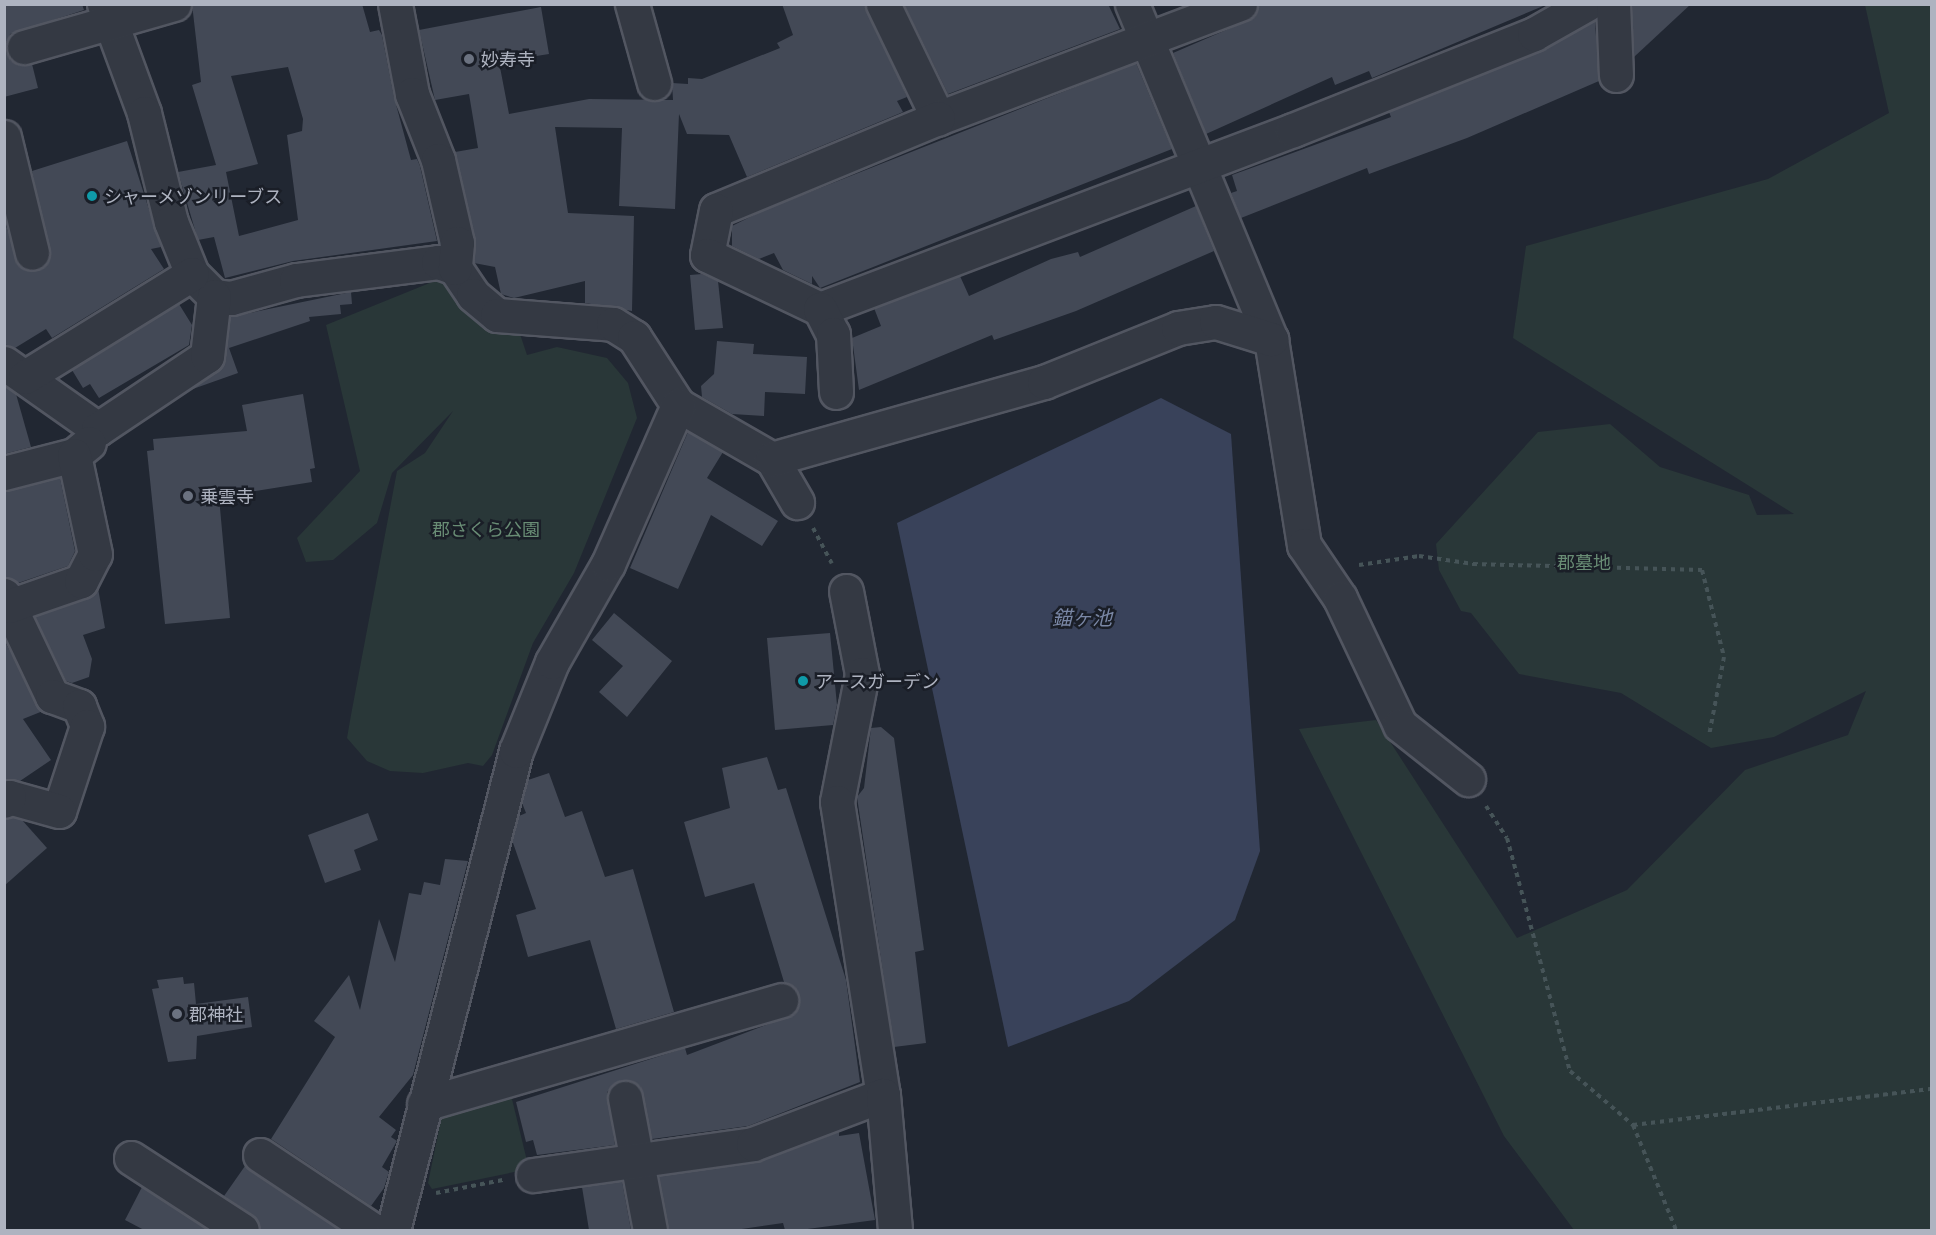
<!DOCTYPE html>
<html>
<head>
<meta charset="utf-8">
<style>
  body { margin:0 }
  #map { position:relative; width:1936px; height:1235px; overflow:hidden; background:#212732; font-family:"Golos Text","Noto Sans JP",sans-serif }
  div>[style] { position:absolute }
  [style*='--x'] { left:calc(var(--x)*1px); top:calc(var(--y)*1px); width:calc(var(--w)*1px); rotate:calc(var(--a)*1deg) }
  .green>* { inset:0; background:#293738 }
  .water>* { inset:0; background:#39425a }
  .building>* { inset:0; background:#434956 }
  .path>* { height:4px; margin-top:-2px; transform-origin:0; background:repeating-linear-gradient(90deg,#465458 0 4.5px,transparent 0 9px) }
  .roads { filter:drop-shadow(2px 0 #525661) drop-shadow(-2px 0 #525661) drop-shadow(0 2px #525661) drop-shadow(0 -2px #525661) }
  .minor>* { height:33px; margin:-16.5px; padding:0 16.5px; transform-origin:16.5px; border-radius:16.5px; background:#343943 }
  .dots>* { width:16px; height:16px; translate:-50% -50%; box-sizing:border-box; border:3px solid #1a1e27; border-radius:50% }
  span { translate:-50% -50%; white-space:nowrap; text-align:center; line-height:1.15; -webkit-text-stroke:5px #1a1e27; paint-order:stroke }
  .poi-label { font-size:18px; color:#aeb3c0 }
  .left { translate:0 -50%; text-align:left }
  .park-label { font-size:18px; color:#698d75 }
  .water-label { font-size:20px; color:#7a87a5; font-style:italic }
  .frame { position:absolute; inset:0; border:6px solid #aeb3c0; pointer-events:none }
</style>
</head>
<body>
<div id="map">
  <div class="green">
    <i style="clip-path:polygon(1865px 5px,1931px 5px,1931px 1230px,1574px 1230px,1504px 1136px,1299px 729px,1376px 720px,1517px 938px,1627px 890px,1745px 770px,1848px 735px,1866px 691px,1774px 737px,1711px 748px,1621px 693px,1519px 674px,1471px 613px,1461px 611px,1439px 570px,1436px 544px,1538px 432px,1610px 424px,1660px 467px,1749px 495px,1757px 515px,1794px 514px,1513px 338px,1526px 246px,1768px 179px,1889px 113px)"></i>
    <i style="clip-path:polygon(442px 278px,482px 323px,520px 334px,527px 355px,557px 347px,607px 358px,628px 383px,637px 418px,574px 573px,533px 643px,492px 755px,483px 766px,468px 763px,423px 773px,390px 771px,367px 761px,347px 738px,351px 715px,397px 471px,425px 453px,453px 411px,392px 473px,377px 523px,333px 560px,306px 562px,297px 538px,360px 471px,326px 325px)"></i>
    <i style="clip-path:polygon(511px 1095px,529px 1169px,432px 1189px,428px 1183px,442px 1115px)"></i>
  </div>
  <div class="water">
    <i style="clip-path:polygon(1161px 398px,1231px 434px,1260px 851px,1235px 920px,1129px 1001px,1008px 1047px,897px 523px)"></i>
  </div>
  <div class="building">
    <i style="clip-path:polygon(4px 4px,82px 4px,84px 10px,10px 34px,6px 52px,11px 61px,20px 65px,41px 62px,32px 64px,38px 88px,4px 97px)"></i>
    <i style="clip-path:polygon(evenodd,192px 4px,362px 4px,370px 32px,379px 30px,382px 35px,394px 97px,411px 160px,417px 159px,420px 166px,437px 241px,293px 261px,225px 278px,214px 237px,198px 240px,178px 172px,216px 165px,192px 85px,201px 82px,192px 4px,288px 67px,303px 119px,302px 131px,287px 135px,298px 220px,239px 236px,226px 172px,258px 164px,231px 76px,288px 67px)"></i>
    <i style="clip-path:polygon(782px 4px,865px 4px,907px 97px,897px 101px,903px 112px,747px 177px,729px 135px,687px 134px,679px 114px,675px 209px,619px 206px,622px 128px,555px 127px,568px 213px,634px 216px,632px 311px,585px 303px,585px 281px,514px 298px,501px 294px,495px 267px,474px 263px,475px 239px,455px 152px,478px 148px,469px 94px,435px 100px,419px 30px,541px 7px,549px 54px,499px 62px,509px 114px,589px 99px,673px 100px,672px 83px,688px 84px,688px 78px,702px 79px,780px 48px,777px 43px,793px 35px)"></i>
    <i style="clip-path:polygon(904px 4px,1108px 4px,1120px 29px,948px 94px)"></i>
    <i style="clip-path:polygon(1258px 4px,1548px 4px,1372px 78px,1369px 71px,1335px 85px,1332px 77px,1206px 134px,1173px 53px,1247px 21px)"></i>
    <i style="clip-path:polygon(1632px 4px,1691px 4px,1634px 57px)"></i>
    <i style="clip-path:polygon(1595px 21px,1599px 81px,1467px 138px,1369px 174px,1367px 168px,1241px 218px,1231px 193px,1237px 191px,1232px 175px,1391px 117px,1389px 112px,1541px 51px)"></i>
    <i style="clip-path:polygon(1136px 63px,1172px 149px,820px 288px,812px 276px,812px 284px,783px 270px,774px 253px,759px 259px,732px 246px,732px 226px,762px 211px)"></i>
    <i style="clip-path:polygon(127px 141px,161px 247px,151px 249px,164px 269px,52px 338px,46px 329px,15px 348px,4px 344px,4px 219px,19px 266px,37px 271px,50px 258px,32px 171px)"></i>
    <i style="clip-path:polygon(1196px 206px,1214px 251px,1076px 311px,994px 340px,992px 335px,859px 390px,852px 338px,881px 326px,874px 308px,960px 276px,969px 296px,1051px 259px,1078px 252px,1080px 257px)"></i>
    <i style="clip-path:polygon(702px 274px,718px 281px,723px 328px,695px 330px,690px 275px)"></i>
    <i style="clip-path:polygon(351px 292px,352px 304px,340px 305px,341px 314px,309px 317px,310px 321px,229px 348px,238px 373px,190px 390px,223px 365px,230px 317px)"></i>
    <i style="clip-path:polygon(179px 304px,192px 325px,189px 345px,99px 398px,90px 384px,83px 388px,72px 370px)"></i>
    <i style="clip-path:polygon(717px 341px,754px 344px,753px 354px,807px 357px,805px 394px,765px 392px,764px 416px,732px 414px,702px 397px,701px 386px,714px 374px)"></i>
    <i style="clip-path:polygon(4px 386px,16px 394px,31px 447px,4px 454px)"></i>
    <i style="clip-path:polygon(303px 394px,315px 468px,310px 469px,312px 482px,219px 497px,230px 618px,165px 624px,147px 451px,154px 450px,153px 439px,247px 431px,242px 405px)"></i>
    <i style="clip-path:polygon(688px 432px,723px 452px,707px 478px,778px 521px,762px 546px,711px 515px,678px 589px,630px 568px)"></i>
    <i style="clip-path:polygon(60px 478px,75px 551px,68px 566px,18px 583px,4px 576px,4px 491px)"></i>
    <i style="clip-path:polygon(98px 588px,105px 628px,83px 635px,92px 659px,89px 677px,72px 683px,66px 681px,35px 617px,87px 599px)"></i>
    <i style="clip-path:polygon(614px 613px,672px 661px,627px 717px,599px 692px,623px 666px,592px 640px)"></i>
    <i style="clip-path:polygon(830px 633px,837px 705px,833px 725px,775px 730px,767px 638px)"></i>
    <i style="clip-path:polygon(4px 640px,43px 711px,23px 719px,51px 760px,20px 781px,4px 779px)"></i>
    <i style="clip-path:polygon(881px 727px,894px 738px,924px 950px,915px 952px,926px 1043px,894px 1047px,857px 797px,864px 788px,871px 728px)"></i>
    <i style="clip-path:polygon(767px 757px,778px 790px,786px 788px,846px 980px,860px 1082px,748px 1126px,652px 1139px,640px 1086px,621px 1080px,607px 1092px,615px 1145px,537px 1155px,533px 1140px,526px 1142px,516px 1102px,685px 1048px,687px 1055px,795px 1014px,799px 994px,784px 982px,754px 883px,705px 897px,684px 822px,730px 808px,722px 768px)"></i>
    <i style="clip-path:polygon(549px 773px,565px 817px,582px 811px,605px 877px,633px 869px,674px 1012px,616px 1029px,590px 940px,528px 957px,516px 915px,536px 909px,512px 840px,519px 816px,526px 813px,522px 803px,528px 780px)"></i>
    <i style="clip-path:polygon(368px 813px,378px 840px,354px 850px,361px 870px,325px 883px,308px 835px)"></i>
    <i style="clip-path:polygon(12px 817px,22px 820px,47px 848px,4px 886px,4px 819px)"></i>
    <i style="clip-path:polygon(445px 859px,468px 861px,413px 1075px,379px 1117px,396px 1130px,391px 1137px,397px 1141px,382px 1167px,389px 1172px,384px 1188px,371px 1206px,271px 1139px,335px 1037px,314px 1021px,349px 975px,360px 1010px,379px 919px,395px 962px,409px 893px,421px 895px,424px 882px,440px 885px)"></i>
    <i style="clip-path:polygon(183px 977px,184px 984px,194px 983px,196px 1004px,248px 997px,252px 1027px,197px 1036px,196px 1059px,168px 1062px,152px 989px,159px 988px,157px 980px)"></i>
    <i style="clip-path:polygon(839px 1132px,839px 1136px,859px 1133px,875px 1220px,800px 1230px,785px 1230px,783px 1223px,735px 1230px,668px 1230px,659px 1176px,756px 1163px)"></i>
    <i style="clip-path:polygon(245px 1166px,250px 1171px,340px 1230px,261px 1230px,253px 1215px,224px 1196px)"></i>
    <i style="clip-path:polygon(622px 1181px,631px 1230px,589px 1230px,582px 1187px)"></i>
    <i style="clip-path:polygon(142px 1187px,208px 1230px,144px 1230px,125px 1220px)"></i>
  </div>
  <div class="path">
    <i style="--x:813;--y:528;--w:40;--a:62"></i>
    <i style="--x:1359;--y:565;--w:61;--a:-8.5"></i>
    <i style="--x:1419;--y:556;--w:55;--a:8.4"></i>
    <i style="--x:1473;--y:564;--w:229;--a:1.5"></i>
    <i style="--x:1702;--y:570;--w:90;--a:75.8"></i>
    <i style="--x:1724;--y:657;--w:80;--a:100.8"></i>
    <i style="--x:1486;--y:806;--w:38;--a:57"></i>
    <i style="--x:1507;--y:838;--w:241;--a:74.9"></i>
    <i style="--x:1570;--y:1071;--w:83;--a:40.6"></i>
    <i style="--x:1633;--y:1125;--w:113;--a:67.7"></i>
    <i style="--x:1633;--y:1125;--w:301;--a:-6.9"></i>
    <i style="--x:436;--y:1193;--w:68;--a:-11"></i>
  </div>
  <div class="roads">
    <div class="minor">
      <i style="--x:104;--y:4;--w:116;--a:69.8"></i>
      <i style="--x:144;--y:113;--w:112;--a:76.1"></i>
      <i style="--x:171;--y:222;--w:56;--a:68"></i>
      <i style="--x:192;--y:274;--w:31;--a:45"></i>
      <i style="--x:214;--y:296;--w:17;--a:7"></i>
      <i style="--x:231;--y:298;--w:67;--a:-15.5"></i>
      <i style="--x:296;--y:280;--w:143;--a:-7.2"></i>
      <i style="--x:438;--y:262;--w:18;--a:19"></i>
      <i style="--x:455;--y:268;--w:32;--a:56"></i>
      <i style="--x:473;--y:295;--w:31;--a:40"></i>
      <i style="--x:497;--y:315;--w:116;--a:4.4"></i>
      <i style="--x:613;--y:324;--w:25;--a:32"></i>
      <i style="--x:634;--y:337;--w:81;--a:57.1"></i>
      <i style="--x:678;--y:405;--w:108;--a:29.9"></i>
      <i style="--x:772;--y:459;--w:50;--a:59.8"></i>
      <i style="--x:395;--y:4;--w:92;--a:79.3"></i>
      <i style="--x:412;--y:94;--w:71;--a:68.5"></i>
      <i style="--x:438;--y:160;--w:85;--a:77.1"></i>
      <i style="--x:457;--y:243;--w:25;--a:95"></i>
      <i style="--x:632;--y:4;--w:82;--a:74.4"></i>
      <i style="--x:883;--y:4;--w:127;--a:64.2"></i>
      <i style="--x:1132;--y:4;--w:363;--a:67.5"></i>
      <i style="--x:1271;--y:339;--w:209;--a:80.9"></i>
      <i style="--x:1304;--y:545;--w:64;--a:55.8"></i>
      <i style="--x:1340;--y:598;--w:140;--a:64.7"></i>
      <i style="--x:1400;--y:725;--w:87;--a:38.5"></i>
      <i style="--x:1240;--y:4;--w:323;--a:159.3"></i>
      <i style="--x:938;--y:118;--w:240;--a:157.5"></i>
      <i style="--x:716;--y:210;--w:46;--a:101.3"></i>
      <i style="--x:707;--y:255;--w:125;--a:25.5"></i>
      <i style="--x:820;--y:309;--w:506;--a:-20.73"></i>
      <i style="--x:1293;--y:130;--w:259;--a:-21.7"></i>
      <i style="--x:1534;--y:34;--w:61;--a:-29.5"></i>
      <i style="--x:1613;--y:4;--w:71;--a:87.6"></i>
      <i style="--x:24;--y:47;--w:156;--a:-16"></i>
      <i style="--x:4;--y:137;--w:119;--a:76.4"></i>
      <i style="--x:820;--y:309;--w:28;--a:63"></i>
      <i style="--x:833;--y:334;--w:58;--a:87"></i>
      <i style="--x:4;--y:363;--w:115;--a:35.1"></i>
      <i style="--x:98;--y:429;--w:131;--a:-33.8"></i>
      <i style="--x:207;--y:356;--w:60;--a:-83.3"></i>
      <i style="--x:25;--y:377;--w:196;--a:-31.7"></i>
      <i style="--x:772;--y:459;--w:283;--a:-15.8"></i>
      <i style="--x:1044;--y:382;--w:144;--a:-21.9"></i>
      <i style="--x:1178;--y:328;--w:38;--a:-9"></i>
      <i style="--x:1216;--y:322;--w:58;--a:17.2"></i>
      <i style="--x:4;--y:473;--w:72;--a:-14.4"></i>
      <i style="--x:74;--y:455;--w:19;--a:-39"></i>
      <i style="--x:846;--y:591;--w:85;--a:79.1"></i>
      <i style="--x:862;--y:674;--w:130;--a:101.1"></i>
      <i style="--x:837;--y:802;--w:297;--a:81.1"></i>
      <i style="--x:4;--y:595;--w:112;--a:64.6"></i>
      <i style="--x:52;--y:696;--w:29;--a:20"></i>
      <i style="--x:79;--y:706;--w:22;--a:68"></i>
      <i style="--x:87;--y:726;--w:89;--a:108.2"></i>
      <i style="--x:59;--y:811;--w:52;--a:-164.4"></i>
      <i style="--x:9;--y:797;--w:6;--a:141"></i>
      <i style="--x:9;--y:606;--w:76;--a:-19.1"></i>
      <i style="--x:81;--y:581;--w:30;--a:-63"></i>
      <i style="--x:95;--y:554;--w:101;--a:-102"></i>
      <i style="--x:625;--y:1098;--w:134;--a:79.3"></i>
      <i style="--x:424;--y:1104;--w:372;--a:-16.2"></i>
      <i style="--x:260;--y:1155;--w:136;--a:33.6"></i>
      <i style="--x:131;--y:1158;--w:132;--a:33"></i>
      <i style="--x:533;--y:1175;--w:222;--a:-8"></i>
      <i style="--x:753;--y:1144;--w:139;--a:-20.7"></i>
      <i style="--x:883;--y:1095;--w:136;--a:84.9"></i>
      <i style="--x:393;--y:1230;--w:495;--a:-75.6"></i>
      <i style="--x:516;--y:751;--w:96;--a:-68"></i>
      <i style="--x:552;--y:662;--w:113;--a:-60.3"></i>
      <i style="--x:608;--y:564;--w:174;--a:-66.2"></i>
    </div>
  </div>
  <div class="dots">
    <i style="left:469px;top:59px;background:#6b7280"></i>
    <i style="left:92px;top:196px;background:#0f9aa8"></i>
    <i style="left:188px;top:496px;background:#6b7280"></i>
    <i style="left:803px;top:681px;background:#0f9aa8"></i>
    <i style="left:177px;top:1014px;background:#6b7280"></i>
  </div>
  <div class="poi-label">
    <span class="left" style="left:481px;top:59px">妙寿寺</span>
    <span class="left" style="left:104px;top:196px">シャーメゾンリーブス</span>
    <span class="left" style="left:200px;top:496px">乗雲寺</span>
    <span class="left" style="left:815px;top:681px">アースガーデン</span>
    <span class="left" style="left:189px;top:1014px">郡神社</span>
  </div>
  <div class="park-label">
    <span style="left:486px;top:529px">郡さくら公園</span>
    <span style="left:1584px;top:562px">郡墓地</span>
  </div>
  <div class="water-label">
    <span style="left:1082px;top:617px">錨ヶ池</span>
  </div>
  <div class="frame"></div>
</div>
</body>
</html>
